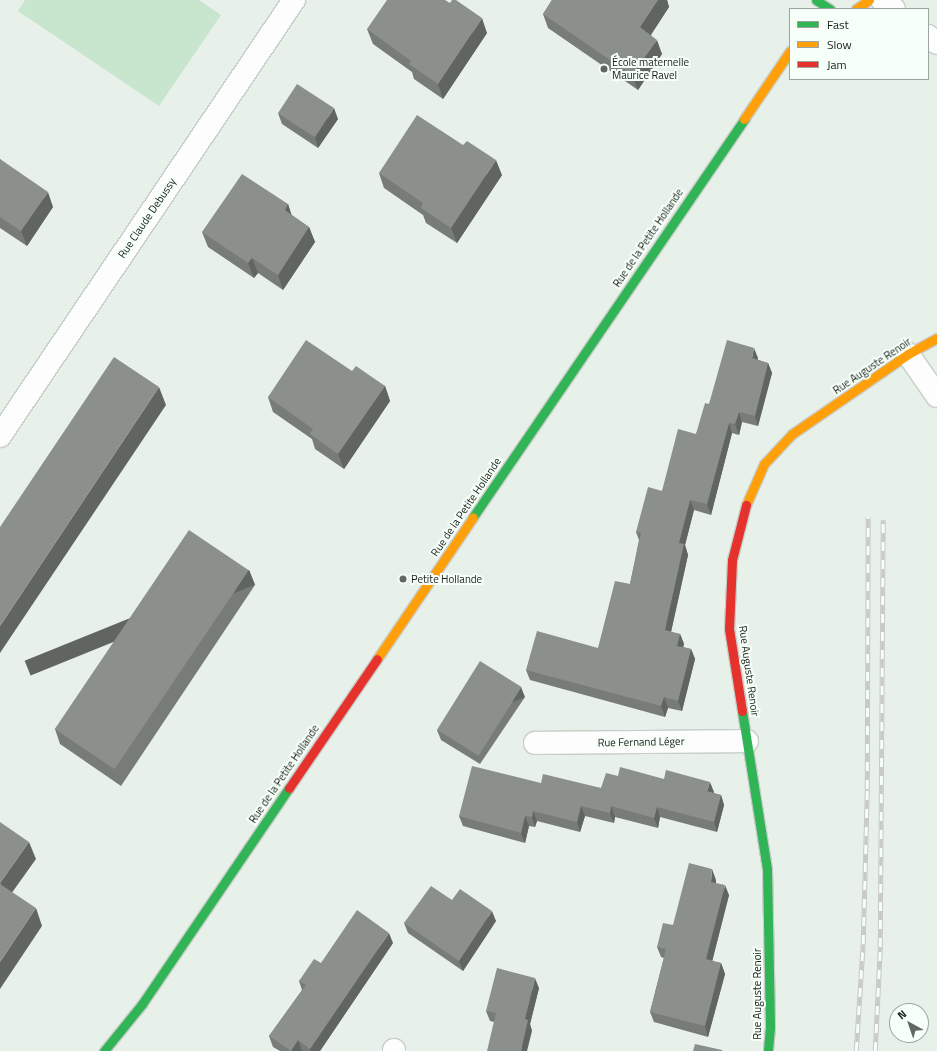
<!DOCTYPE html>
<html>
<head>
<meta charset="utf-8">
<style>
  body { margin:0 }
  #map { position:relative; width:937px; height:1051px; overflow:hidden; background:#e8f0ea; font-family:"Titillium Web",sans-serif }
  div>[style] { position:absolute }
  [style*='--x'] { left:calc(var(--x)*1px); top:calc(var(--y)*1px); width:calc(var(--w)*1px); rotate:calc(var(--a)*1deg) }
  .green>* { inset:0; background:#c8e6ce }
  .roads { filter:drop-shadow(1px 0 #c7cdc8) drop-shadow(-1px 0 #c7cdc8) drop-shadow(0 1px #c7cdc8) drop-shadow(0 -1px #c7cdc8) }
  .street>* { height:22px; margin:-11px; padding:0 11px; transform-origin:11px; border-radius:11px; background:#fcfdfc }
  .fast>* { height:9px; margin:-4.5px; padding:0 4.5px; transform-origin:4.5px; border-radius:4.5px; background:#30b455 }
  .slow>* { height:9px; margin:-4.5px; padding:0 4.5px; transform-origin:4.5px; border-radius:4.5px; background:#ff9f0a }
  .jam>* { height:9px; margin:-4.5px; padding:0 4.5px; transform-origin:4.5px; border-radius:4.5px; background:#e5322d }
  .rail>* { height:4.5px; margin-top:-2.25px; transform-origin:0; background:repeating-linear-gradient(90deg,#f6fff8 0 9px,#c8cac8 0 18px); box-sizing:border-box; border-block:1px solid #c8cac8 }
  .wall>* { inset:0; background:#787c78 }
  .shaded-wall>* { inset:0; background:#616562; transform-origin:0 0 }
  .building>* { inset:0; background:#8b908c; transform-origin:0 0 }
  .dots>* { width:11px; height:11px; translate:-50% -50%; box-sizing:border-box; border:2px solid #f6fff8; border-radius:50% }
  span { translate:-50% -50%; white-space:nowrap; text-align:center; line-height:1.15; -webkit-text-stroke:4px #f6fff8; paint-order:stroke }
  .poi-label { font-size:11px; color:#181e19 }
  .left { translate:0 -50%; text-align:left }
  .street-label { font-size:11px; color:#181e19 }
  .legend { position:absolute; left:789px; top:8px; width:140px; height:72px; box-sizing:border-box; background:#f6fff8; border:1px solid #9da59f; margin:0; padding:5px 7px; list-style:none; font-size:12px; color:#181e19 }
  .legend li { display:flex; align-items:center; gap:8px; height:20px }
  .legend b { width:20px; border:1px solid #9da59f }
  .north { position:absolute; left:889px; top:1003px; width:40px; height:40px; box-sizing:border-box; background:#f6fff8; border:1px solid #9da59f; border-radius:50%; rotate:320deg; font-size:11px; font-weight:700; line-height:16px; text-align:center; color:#181e19 }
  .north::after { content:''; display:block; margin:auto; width:14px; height:18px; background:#616862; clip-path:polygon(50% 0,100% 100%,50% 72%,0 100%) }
</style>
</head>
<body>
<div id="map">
  <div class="green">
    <i style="clip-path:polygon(25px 0,199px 0,221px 15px,159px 106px,18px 11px)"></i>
  </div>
  <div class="roads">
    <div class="street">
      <i style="--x:882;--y:0;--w:15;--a:37"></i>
      <i style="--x:928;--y:36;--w:11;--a:38"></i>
      <i style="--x:908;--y:354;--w:51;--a:55.4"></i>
      <i style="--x:0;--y:436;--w:526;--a:-56.01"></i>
      <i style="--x:535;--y:743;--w:212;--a:-0.5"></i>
      <i style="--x:394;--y:1050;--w:1;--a:90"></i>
    </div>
    <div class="fast">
      <i style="--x:816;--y:0;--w:17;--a:33"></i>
      <i style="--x:473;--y:517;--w:482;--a:-55.7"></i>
      <i style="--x:742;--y:711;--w:160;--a:81"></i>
      <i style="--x:767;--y:869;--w:158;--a:88.9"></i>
      <i style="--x:770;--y:1027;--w:24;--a:95"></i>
      <i style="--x:104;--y:1051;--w:60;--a:-51"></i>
      <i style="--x:142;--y:1004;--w:261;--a:-55.8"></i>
    </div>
    <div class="slow">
      <i style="--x:856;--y:9;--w:16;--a:-35"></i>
      <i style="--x:744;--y:119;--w:82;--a:-55.9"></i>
      <i style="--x:746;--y:505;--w:45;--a:-66.3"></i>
      <i style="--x:764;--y:464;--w:41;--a:-47"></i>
      <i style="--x:792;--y:434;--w:141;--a:-34.6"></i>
      <i style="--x:908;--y:354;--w:33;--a:-29"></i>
      <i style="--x:377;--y:659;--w:171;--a:-55.9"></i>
    </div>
    <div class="jam">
      <i style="--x:742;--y:711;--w:83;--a:-99"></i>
      <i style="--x:729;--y:629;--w:69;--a:-87.5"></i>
      <i style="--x:732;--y:560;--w:57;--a:-75.7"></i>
      <i style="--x:289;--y:788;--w:156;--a:-55.7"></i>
    </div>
  </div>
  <div class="rail">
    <i style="--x:856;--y:1051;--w:107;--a:-86.3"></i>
    <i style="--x:863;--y:944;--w:155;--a:-88.5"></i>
    <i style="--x:867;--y:789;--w:272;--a:-89.8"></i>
    <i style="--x:875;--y:1051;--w:104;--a:-87.2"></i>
    <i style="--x:880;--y:947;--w:427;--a:-89.6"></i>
  </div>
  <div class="wall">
    <i style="clip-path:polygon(552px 0,667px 0,669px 7px,651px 35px,662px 54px,638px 90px,548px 28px,543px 14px)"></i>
    <i style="clip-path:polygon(367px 29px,487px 33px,443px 99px,414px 79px,412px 72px,373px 44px)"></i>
    <i style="clip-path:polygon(278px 113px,338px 119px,318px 148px,282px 124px)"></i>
    <i style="clip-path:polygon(0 159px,53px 207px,27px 246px,0 228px)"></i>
    <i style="clip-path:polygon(379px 173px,502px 175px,457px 243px,426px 223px,423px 215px,384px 188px)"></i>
    <i style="clip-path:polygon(288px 204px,291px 215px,309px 227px,315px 242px,283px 290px,258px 273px,254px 278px,208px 247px,202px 232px)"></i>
    <i style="clip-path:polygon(758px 358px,758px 360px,768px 363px,772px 373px,758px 426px,742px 422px,739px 435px,732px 433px,711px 515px,694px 510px,685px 545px,688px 555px,671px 632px,680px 634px,684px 644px,683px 647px,691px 649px,695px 659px,682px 711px,668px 708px,665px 717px,530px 680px,526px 670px,598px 648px,630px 584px,639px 540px,636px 532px,662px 491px,696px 434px,709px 404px)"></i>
    <i style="clip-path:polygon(352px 371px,385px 386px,390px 401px,344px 469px,315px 449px,312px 439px,273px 412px,268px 397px)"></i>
    <i style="clip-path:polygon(249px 570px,255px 585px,121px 786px,60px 744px,55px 729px)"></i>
    <i style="clip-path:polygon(525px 697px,480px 764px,441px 740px,437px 730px)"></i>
    <i style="clip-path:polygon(618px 776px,714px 792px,713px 793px,721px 795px,724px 805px,717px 832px,660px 817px,658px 828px,615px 817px,614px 823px,585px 816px,580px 832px,537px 821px,535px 827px,529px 826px,525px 843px,463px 826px,459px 816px,541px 783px,601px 788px)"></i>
    <i style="clip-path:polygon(716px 880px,716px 883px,729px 895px,712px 961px,721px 963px,725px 974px,708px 1037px,654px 1022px,650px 1012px,664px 958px,661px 957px,657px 947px,673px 925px)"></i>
    <i style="clip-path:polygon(452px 900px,496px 921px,463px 971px,408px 933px,404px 923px)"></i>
    <i style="clip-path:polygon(393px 943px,320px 1051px,280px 1051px,273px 1047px,269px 1036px,302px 990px,299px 981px,321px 963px)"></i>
    <i style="clip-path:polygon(539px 988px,530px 1024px,532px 1031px,490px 1021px,486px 1011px)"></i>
  </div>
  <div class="shaded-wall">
    <i style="clip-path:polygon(658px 0,667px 0,669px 7px,646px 42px,640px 27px)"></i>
    <i style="clip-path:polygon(482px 18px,487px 33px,443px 99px,438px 84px)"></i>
    <i style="clip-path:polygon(657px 40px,662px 54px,638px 90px,632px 75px)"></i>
    <i style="clip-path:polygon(334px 108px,338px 119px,318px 148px,315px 137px)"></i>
    <i style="clip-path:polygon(496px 160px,502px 175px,457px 243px,451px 228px)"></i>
    <i style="clip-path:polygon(48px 192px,53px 207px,27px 246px,21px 231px)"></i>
    <i style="clip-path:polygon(288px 204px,293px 219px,285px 210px)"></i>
    <i style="clip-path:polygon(309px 227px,315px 242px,283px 290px,278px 275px)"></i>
    <i style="clip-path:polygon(252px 258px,258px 273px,254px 278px,248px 263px)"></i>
    <i style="clip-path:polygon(754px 348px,758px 358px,755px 368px,752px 358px)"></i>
    <i style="clip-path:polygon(768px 363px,772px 373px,758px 426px,755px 416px)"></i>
    <i style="clip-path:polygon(385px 386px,390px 401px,344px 469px,338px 454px)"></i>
    <i style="clip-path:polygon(159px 387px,166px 405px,0 653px,0 626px)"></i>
    <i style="clip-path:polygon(739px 412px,742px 422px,739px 435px,735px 424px)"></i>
    <i style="clip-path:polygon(729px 423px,732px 433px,711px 515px,707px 504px)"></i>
    <i style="clip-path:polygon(690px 500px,694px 510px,685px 545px,688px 555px,669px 641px,665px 630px,679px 543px)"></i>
    <i style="left:249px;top:570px;width:16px;height:242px;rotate:68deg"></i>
    <i style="clip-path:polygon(680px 634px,684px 644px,681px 656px,677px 646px)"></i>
    <i style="clip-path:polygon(691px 649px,695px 659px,682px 711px,678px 701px)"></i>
    <i style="left:521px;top:687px;width:11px;height:81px;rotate:68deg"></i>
    <i style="clip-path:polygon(664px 697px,668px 708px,665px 717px,661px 706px)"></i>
    <i style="clip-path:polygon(710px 782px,714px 792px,711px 801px,707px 791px)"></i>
    <i style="clip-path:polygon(721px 795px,724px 805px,717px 832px,714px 822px)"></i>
    <i style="clip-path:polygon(581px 806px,585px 816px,580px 832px,577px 822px)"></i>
    <i style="clip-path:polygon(611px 806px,615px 817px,614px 823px,610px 813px)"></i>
    <i style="clip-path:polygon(657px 807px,660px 817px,658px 828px,654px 818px)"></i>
    <i style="clip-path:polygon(533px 811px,537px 821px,535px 827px,532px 817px)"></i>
    <i style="clip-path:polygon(525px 816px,529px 826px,525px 843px,521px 833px)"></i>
    <i style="clip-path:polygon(29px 842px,36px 859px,6px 901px,0 883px)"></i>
    <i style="clip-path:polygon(712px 869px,716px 880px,715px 893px,711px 882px)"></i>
    <i style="clip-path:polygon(725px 885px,729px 895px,710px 970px,706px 959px)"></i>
    <i style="clip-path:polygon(36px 908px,42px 926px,0 989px,0 962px)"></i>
    <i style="clip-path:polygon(492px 911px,496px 921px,463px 971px,459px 961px)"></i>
    <i style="clip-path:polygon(389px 933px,393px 943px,320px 1051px,311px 1051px,310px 1049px)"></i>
    <i style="clip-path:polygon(721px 963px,725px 974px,708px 1037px,705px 1026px)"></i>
    <i style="clip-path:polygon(535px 978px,539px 988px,530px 1024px,532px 1031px,527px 1051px,521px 1051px,525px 1019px)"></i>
    <i style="clip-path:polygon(298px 1040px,302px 1051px,291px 1051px)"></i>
  </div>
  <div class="building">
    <i style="clip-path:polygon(387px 0,445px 0,450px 3px,452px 0,456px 0,482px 18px,438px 84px,409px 64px,411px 61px,367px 29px)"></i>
    <i style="clip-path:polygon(552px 0,658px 0,640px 27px,657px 40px,632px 75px,543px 14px)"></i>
    <i style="left:297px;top:84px;width:44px;height:35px;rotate:33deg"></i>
    <i style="clip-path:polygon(417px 115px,463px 145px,467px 141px,496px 160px,451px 228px,421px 208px,423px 203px,379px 173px)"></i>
    <i style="clip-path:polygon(0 159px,48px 192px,21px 231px,0 217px)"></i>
    <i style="clip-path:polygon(242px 174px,288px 204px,285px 210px,309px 227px,278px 275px,252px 258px,248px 263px,202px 232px)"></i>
    <i style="clip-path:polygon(306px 340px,352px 371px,356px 366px,385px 386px,338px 454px,310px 434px,313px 429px,268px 397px)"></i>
    <i style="clip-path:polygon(727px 340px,754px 348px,752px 358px,768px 363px,755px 416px,739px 412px,735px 424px,729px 423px,707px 504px,690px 500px,679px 543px,684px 544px,665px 630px,680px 634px,677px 646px,691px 649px,678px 701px,664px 697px,661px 706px,526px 670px,537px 631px,598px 648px,615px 581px,630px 584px,641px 533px,636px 532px,648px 487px,662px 491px,678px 429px,696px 434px,705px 403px,709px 404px)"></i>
    <i style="clip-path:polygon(114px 357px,159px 387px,0 626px,0 527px)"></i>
    <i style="left:189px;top:530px;width:72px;height:240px;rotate:34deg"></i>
    <i style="left:480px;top:661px;width:49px;height:81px;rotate:32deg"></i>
    <i style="clip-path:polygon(472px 766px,541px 783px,543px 774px,601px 788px,606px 773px,618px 776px,620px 767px,664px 779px,666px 770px,710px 782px,707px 791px,721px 795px,714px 822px,657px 807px,654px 818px,611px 806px,610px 813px,581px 806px,577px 822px,533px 811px,532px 817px,525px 816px,521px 833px,459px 816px)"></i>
    <i style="clip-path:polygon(0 822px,29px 842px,0 883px)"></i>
    <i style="clip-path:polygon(689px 863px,712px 869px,711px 882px,725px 885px,706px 959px,721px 963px,705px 1026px,650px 1012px,666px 949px,657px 947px,663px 923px,673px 925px)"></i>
    <i style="clip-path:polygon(0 884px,36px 908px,0 962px)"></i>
    <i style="clip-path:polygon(431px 886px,452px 900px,460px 889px,492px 911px,459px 961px,404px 923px)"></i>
    <i style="clip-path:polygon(357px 910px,389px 933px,310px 1049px,298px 1040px,291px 1051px,269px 1036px,306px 985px,299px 981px,314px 959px,321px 963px)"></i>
    <i style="clip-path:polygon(497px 968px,535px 978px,525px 1019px,528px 1020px,521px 1051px,487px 1051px,496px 1013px,486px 1011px)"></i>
    <i style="clip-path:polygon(695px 1044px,722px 1050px,722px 1051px,693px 1051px)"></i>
  </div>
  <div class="dots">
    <i style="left:604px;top:69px;background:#616862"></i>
    <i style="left:403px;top:579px;background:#616862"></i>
  </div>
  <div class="poi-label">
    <span class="left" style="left:612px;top:69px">École maternelle<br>Maurice Ravel</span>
    <span class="left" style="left:411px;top:579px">Petite Hollande</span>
  </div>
  <div class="street-label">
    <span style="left:147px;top:218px;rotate:-56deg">Rue Claude Debussy</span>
    <span style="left:648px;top:238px;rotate:-56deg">Rue de la Petite Hollande</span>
    <span style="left:872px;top:366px;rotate:-34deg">Rue Auguste Renoir</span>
    <span style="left:466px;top:507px;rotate:-56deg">Rue de la Petite Hollande</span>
    <span style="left:749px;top:671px;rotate:82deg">Rue Auguste Renoir</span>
    <span style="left:641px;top:742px;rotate:-1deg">Rue Fernand Léger</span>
    <span style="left:284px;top:774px;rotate:-56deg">Rue de la Petite Hollande</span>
    <span style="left:757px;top:994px;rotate:-90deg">Rue Auguste Renoir</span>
  </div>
  <ul class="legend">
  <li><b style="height:5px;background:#30b455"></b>Fast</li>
  <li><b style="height:5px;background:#ff9f0a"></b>Slow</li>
  <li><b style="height:5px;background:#e5322d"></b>Jam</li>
  </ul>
  <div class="north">N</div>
</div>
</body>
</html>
